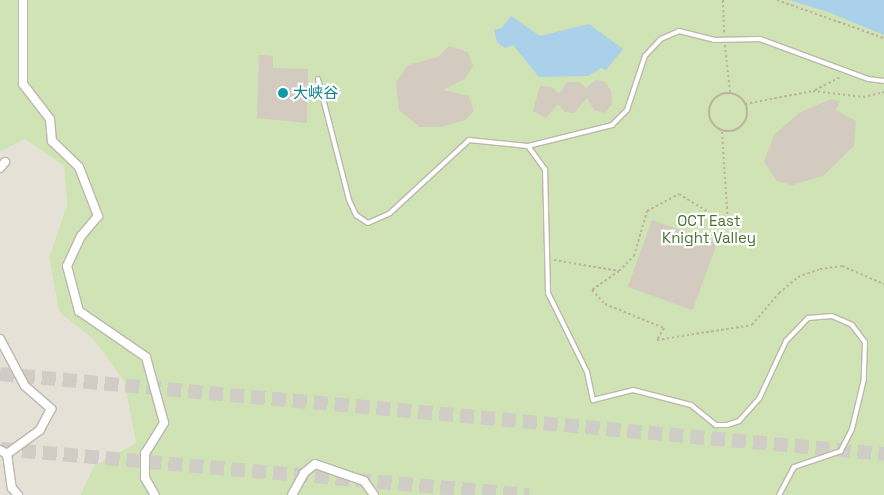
<!DOCTYPE html>
<html>
<head>
<meta charset="utf-8">
<style>
  body { margin:0 }
  #map { position:relative; width:884px; height:495px; overflow:hidden; background:#f3efe9; font-family:"Space Grotesk","Noto Sans SC",sans-serif }
  div>[style] { position:absolute }
  [style*='--x'] { left:calc(var(--x)*1px); top:calc(var(--y)*1px); width:calc(var(--w)*1px); rotate:calc(var(--a)*1deg) }
  .residential>* { inset:0; background:#e6e1d7 }
  .green>* { inset:0; background:#cfe3b5 }
  .water>* { inset:0; background:#aad0ea }
  .building>* { inset:0; background:#d3cbbf; transform-origin:0 0 }
  .highway-tunnel>* { height:14px; margin-top:-7px; transform-origin:0; background:repeating-linear-gradient(90deg,#d0ccc6 0 14px,transparent 0 21px) }
  .path>* { height:2px; margin-top:-1px; transform-origin:0; background:repeating-linear-gradient(90deg,#beb29e 0 2.5px,transparent 0 5px) }
  .path>.ring { margin:-1px; padding:0; box-sizing:content-box; background:none; border:2px solid #beb29e; border-radius:50% }
  .roads { filter:drop-shadow(1px 0 #bdb7ac) drop-shadow(-1px 0 #bdb7ac) drop-shadow(0 1px #bdb7ac) drop-shadow(0 -1px #bdb7ac) }
  .lane>* { height:4px; margin:-2px; padding:0 2px; transform-origin:2px; border-radius:2px; background:#fff }
  .street>* { height:8px; margin:-4px; padding:0 4px; transform-origin:4px; border-radius:4px; background:#fff }
  .dots>* { width:14px; height:14px; translate:-50% -50%; box-sizing:border-box; border:2px solid #fff; border-radius:50% }
  span { translate:-50% -50%; white-space:nowrap; text-align:center; line-height:1.15; -webkit-text-stroke:4.5px #fff; paint-order:stroke }
  .culture-label { font-size:15px; color:#0d838f }
  .left { translate:0 -50%; text-align:left }
  .park-label { font-size:15px; color:#4a7230 }
</style>
</head>
<body>
<div id="map">
  <div class="residential">
    <i style="clip-path:polygon(25px 139px,64px 166px,67px 205px,49px 257px,59px 312px,93px 339px,124px 381px,136px 443px,94px 466px,80px 495px,0 495px,0 152px)"></i>
  </div>
  <div class="green">
    <i style="clip-path:polygon(0 0,884px 0,884px 495px,80px 495px,94px 466px,136px 443px,124px 381px,93px 339px,59px 312px,49px 257px,67px 205px,64px 166px,25px 139px,0 152px)"></i>
  </div>
  <div class="water">
    <i style="clip-path:polygon(789px 0,884px 0,884px 35px,828px 12px)"></i>
    <i style="clip-path:polygon(511px 16px,540px 36px,589px 24px,623px 49px,606px 70px,601px 68px,588px 76px,539px 77px,513px 45px,505px 48px,497px 42px,494px 30px,502px 28px)"></i>
  </div>
  <div class="building">
    <i style="clip-path:polygon(449px 46px,468px 52px,473px 66px,465px 79px,443px 90px,469px 96px,474px 111px,465px 120px,441px 127px,420px 127px,399px 110px,396px 82px,408px 65px,438px 57px)"></i>
    <i style="clip-path:polygon(259px 55px,273px 56px,273px 68px,308px 69px,307px 123px,257px 118px)"></i>
    <i style="clip-path:polygon(596px 80px,604px 81px,611px 91px,612px 104px,605px 113px,594px 110px,587px 98px,574px 113px,565px 112px,558px 104px,546px 118px,533px 111px,540px 86px,552px 87px,559px 94px,567px 82px,579px 82px,586px 88px)"></i>
    <i style="clip-path:polygon(831px 99px,840px 101px,836px 110px,856px 121px,854px 146px,823px 176px,792px 185px,777px 181px,764px 162px,774px 135px,799px 113px)"></i>
    <i style="left:652px;top:220px;width:69px;height:71px;rotate:20deg"></i>
  </div>
  <div class="highway-tunnel">
    <i style="--x:0;--y:374;--w:888;--a:5.17"></i>
    <i style="--x:1;--y:449;--w:530;--a:4.98"></i>
  </div>
  <div class="path">
    <i style="--x:723;--y:0;--w:33;--a:88"></i>
    <i style="--x:777;--y:0;--w:114;--a:19.6"></i>
    <i style="--x:725;--y:45;--w:47;--a:83.9"></i>
    <i style="--x:815;--y:90;--w:30;--a:-27"></i>
    <i class="ring" style="left:709px;top:93px;width:36px;height:36px"></i>
    <i style="--x:745;--y:104;--w:69;--a:-10.8"></i>
    <i style="--x:813;--y:91;--w:50;--a:6.8"></i>
    <i style="--x:863;--y:97;--w:22;--a:-13"></i>
    <i style="--x:554;--y:260;--w:66;--a:9.6"></i>
    <i style="--x:619;--y:271;--w:21;--a:-45"></i>
    <i style="--x:634;--y:256;--w:47;--a:-73.9"></i>
    <i style="--x:647;--y:211;--w:36;--a:-28"></i>
    <i style="--x:679;--y:194;--w:57;--a:31.5"></i>
    <i style="--x:728;--y:224;--w:94;--a:-93.7"></i>
    <i style="--x:619;--y:271;--w:33;--a:145"></i>
    <i style="--x:592;--y:290;--w:19;--a:47"></i>
    <i style="--x:605;--y:304;--w:64;--a:22.1"></i>
    <i style="--x:664;--y:328;--w:14;--a:120"></i>
    <i style="--x:657;--y:340;--w:96;--a:-9"></i>
    <i style="--x:752;--y:325;--w:42;--a:-49.8"></i>
    <i style="--x:779;--y:293;--w:25;--a:-40"></i>
    <i style="--x:798;--y:277;--w:23;--a:-20"></i>
    <i style="--x:820;--y:269;--w:22;--a:-8"></i>
    <i style="--x:842;--y:266;--w:46;--a:23.2"></i>
  </div>
  <div class="roads">
    <div class="lane">
      <i style="--x:318;--y:79;--w:125;--a:75.6"></i>
      <i style="--x:349;--y:200;--w:17;--a:65"></i>
      <i style="--x:356;--y:215;--w:14;--a:34"></i>
      <i style="--x:368;--y:223;--w:24;--a:-24"></i>
      <i style="--x:390;--y:213;--w:108;--a:-42.7"></i>
      <i style="--x:469;--y:140;--w:59;--a:5.8"></i>
      <i style="--x:528;--y:146;--w:87;--a:-14"></i>
      <i style="--x:612;--y:125;--w:21;--a:-45"></i>
      <i style="--x:627;--y:110;--w:57;--a:-71.6"></i>
      <i style="--x:645;--y:56;--w:23;--a:-47"></i>
      <i style="--x:661;--y:39;--w:20;--a:-24"></i>
      <i style="--x:679;--y:31;--w:36;--a:14"></i>
      <i style="--x:714;--y:40;--w:46;--a:-1.2"></i>
      <i style="--x:760;--y:39;--w:115;--a:20.3"></i>
      <i style="--x:868;--y:79;--w:16;--a:7"></i>
      <i style="--x:528;--y:146;--w:29;--a:54"></i>
      <i style="--x:545;--y:169;--w:124;--a:88.6"></i>
      <i style="--x:548;--y:293;--w:88;--a:63.7"></i>
      <i style="--x:587;--y:372;--w:29;--a:78"></i>
      <i style="--x:593;--y:400;--w:41;--a:-14"></i>
      <i style="--x:633;--y:390;--w:60;--a:14.5"></i>
      <i style="--x:691;--y:405;--w:32;--a:39"></i>
      <i style="--x:716;--y:425;--w:11;--a:0"></i>
      <i style="--x:727;--y:425;--w:13;--a:-18"></i>
      <i style="--x:739;--y:421;--w:30;--a:-48"></i>
      <i style="--x:759;--y:399;--w:64;--a:-65"></i>
      <i style="--x:786;--y:341;--w:32;--a:-46"></i>
      <i style="--x:808;--y:318;--w:24;--a:-5"></i>
      <i style="--x:832;--y:316;--w:22;--a:24"></i>
      <i style="--x:852;--y:325;--w:21;--a:53"></i>
      <i style="--x:865;--y:342;--w:37;--a:92"></i>
      <i style="--x:864;--y:379;--w:51;--a:103.5"></i>
      <i style="--x:852;--y:429;--w:25;--a:117"></i>
      <i style="--x:841;--y:451;--w:50;--a:161.2"></i>
      <i style="--x:794;--y:467;--w:32;--a:118"></i>
    </div>
    <div class="street">
      <i style="--x:23;--y:0;--w:84;--a:90"></i>
      <i style="--x:23;--y:84;--w:44;--a:52.4"></i>
      <i style="--x:50;--y:119;--w:22;--a:85"></i>
      <i style="--x:52;--y:141;--w:37;--a:44"></i>
      <i style="--x:79;--y:167;--w:53;--a:68.8"></i>
      <i style="--x:98;--y:216;--w:26;--a:130"></i>
      <i style="--x:81;--y:236;--w:33;--a:115"></i>
      <i style="--x:67;--y:266;--w:47;--a:75.1"></i>
      <i style="--x:79;--y:311;--w:81;--a:34.5"></i>
      <i style="--x:146;--y:357;--w:68;--a:74.7"></i>
      <i style="--x:164;--y:423;--w:36;--a:122"></i>
      <i style="--x:145;--y:453;--w:25;--a:90"></i>
      <i style="--x:145;--y:478;--w:20;--a:60"></i>
      <i style="--x:0;--y:168;--w:8;--a:-50"></i>
      <i style="--x:0;--y:339;--w:53;--a:62"></i>
      <i style="--x:25;--y:386;--w:35;--a:41"></i>
      <i style="--x:51;--y:409;--w:24;--a:118"></i>
      <i style="--x:40;--y:430;--w:41;--a:144"></i>
      <i style="--x:0;--y:450;--w:8;--a:30"></i>
      <i style="--x:7;--y:454;--w:34;--a:82"></i>
      <i style="--x:12;--y:488;--w:9;--a:49"></i>
      <i style="--x:292;--y:495;--w:25;--a:-61"></i>
      <i style="--x:304;--y:473;--w:14;--a:-39"></i>
      <i style="--x:315;--y:464;--w:52;--a:19.1"></i>
      <i style="--x:364;--y:481;--w:17;--a:54"></i>
    </div>
  </div>
  <div class="dots">
    <i style="left:283px;top:93px;background:#0f9aa8"></i>
  </div>
  <div class="culture-label">
    <span class="left" style="left:293px;top:93px">大峡谷</span>
  </div>
  <div class="park-label">
    <span style="left:709px;top:229px">OCT East<br>Knight Valley</span>
  </div>
</div>
</body>
</html>
